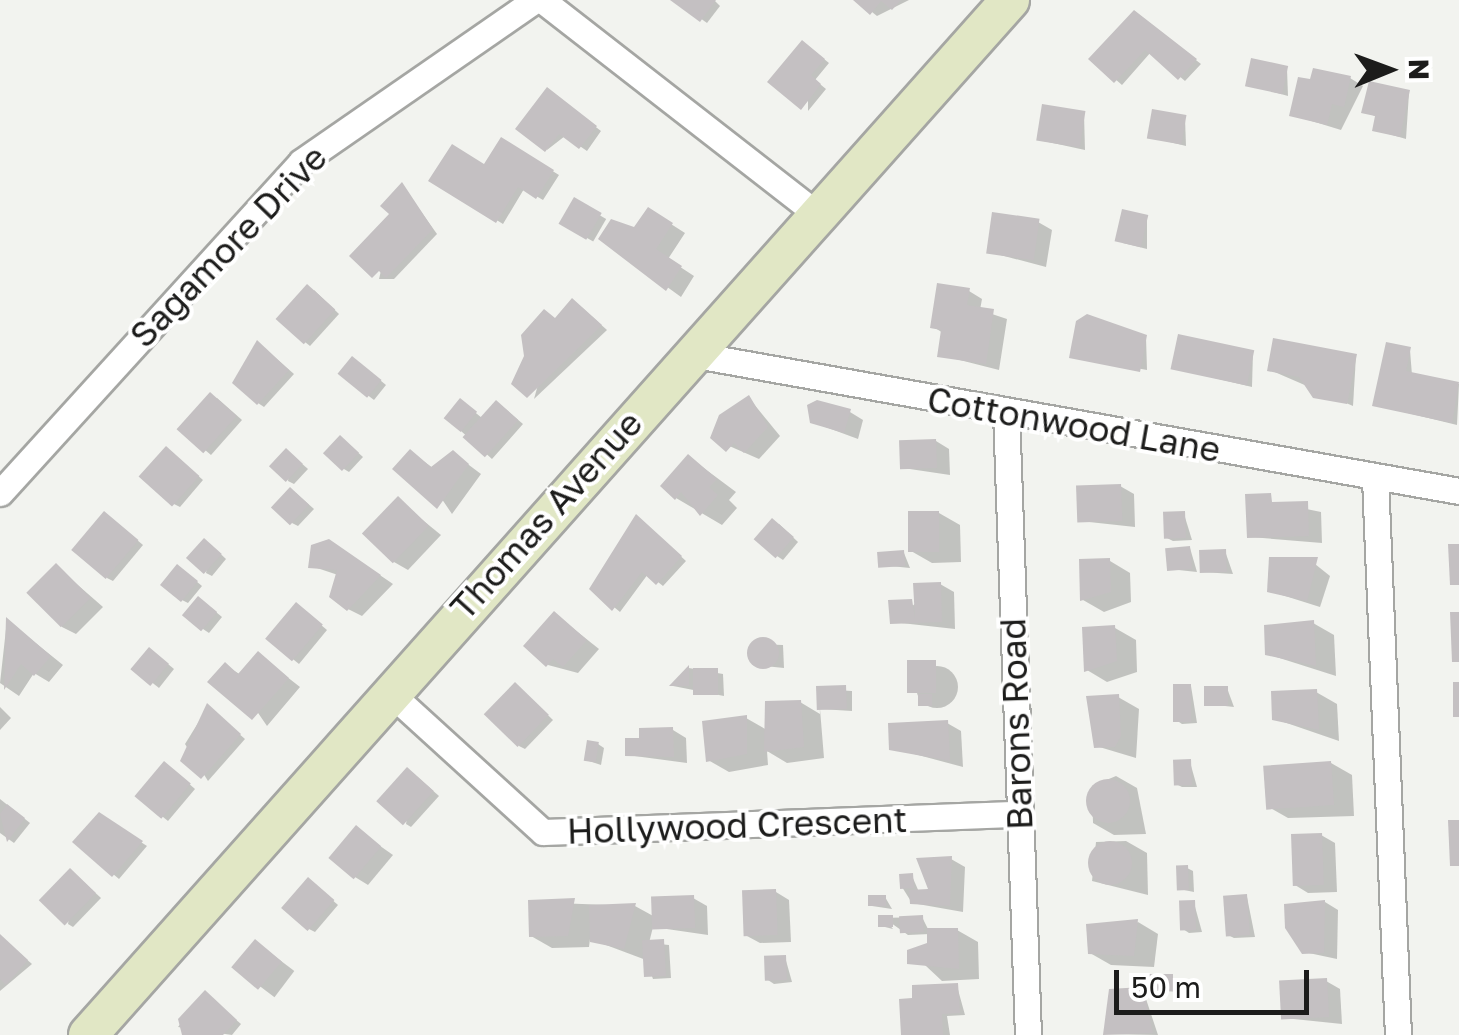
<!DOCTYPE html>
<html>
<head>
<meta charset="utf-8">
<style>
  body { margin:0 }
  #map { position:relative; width:1459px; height:1035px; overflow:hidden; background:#f2f3ef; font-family:"Golos Text",sans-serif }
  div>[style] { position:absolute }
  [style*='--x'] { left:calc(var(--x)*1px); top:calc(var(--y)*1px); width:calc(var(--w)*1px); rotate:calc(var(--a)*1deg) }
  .shadow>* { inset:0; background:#0003; transform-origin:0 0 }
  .round { border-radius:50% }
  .building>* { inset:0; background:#c4c0c2; transform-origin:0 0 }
  .roads { filter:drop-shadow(2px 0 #a5a6a3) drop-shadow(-2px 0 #a5a6a3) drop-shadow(0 2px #a5a6a3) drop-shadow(0 -2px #a5a6a3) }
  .minor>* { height:25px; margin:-12.5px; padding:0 12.5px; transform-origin:12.5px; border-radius:12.5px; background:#fff }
  .secondary>* { height:38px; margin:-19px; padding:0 19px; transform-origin:19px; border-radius:19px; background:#e1e7c5 }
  span { translate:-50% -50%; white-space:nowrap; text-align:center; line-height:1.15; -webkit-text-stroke:8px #fff; paint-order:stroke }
  .street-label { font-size:35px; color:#1c1c1b }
  .north { position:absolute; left:1339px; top:20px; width:100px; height:100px; -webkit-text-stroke:8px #fff; paint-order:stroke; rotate:89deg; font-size:28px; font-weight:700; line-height:40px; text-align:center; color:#1c1c1b }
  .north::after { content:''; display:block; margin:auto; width:35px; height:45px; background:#1c1c1b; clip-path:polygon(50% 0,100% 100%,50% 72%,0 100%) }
  .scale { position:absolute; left:1114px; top:970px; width:195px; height:45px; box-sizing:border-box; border:5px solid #1c1c1b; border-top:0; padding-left:12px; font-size:30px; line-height:35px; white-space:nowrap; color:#1c1c1b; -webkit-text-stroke:8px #fff; paint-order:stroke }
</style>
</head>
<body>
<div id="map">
  <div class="shadow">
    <i style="clip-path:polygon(675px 0,714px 0,720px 6px,707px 23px)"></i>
    <i style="clip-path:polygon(857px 0,909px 0,877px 16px)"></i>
    <i style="clip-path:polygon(1140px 16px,1201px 64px,1185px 81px,1151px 52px,1122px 85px,1092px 59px)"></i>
    <i style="clip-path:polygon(808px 46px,829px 63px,815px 80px,826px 89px,808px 111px)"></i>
    <i style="clip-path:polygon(1287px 69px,1288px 96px,1248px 85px)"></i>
    <i style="clip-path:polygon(1350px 78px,1363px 86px,1341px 130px,1292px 115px)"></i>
    <i style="clip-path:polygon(1409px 93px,1406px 139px,1375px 130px,1378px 117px,1364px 112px)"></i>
    <i style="clip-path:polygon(553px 94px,601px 131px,587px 151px,565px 136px,547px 150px)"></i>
    <i style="clip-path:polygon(1084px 114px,1085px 150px,1039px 140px)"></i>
    <i style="clip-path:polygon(1185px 118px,1186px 146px,1149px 137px)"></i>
    <i style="clip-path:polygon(502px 140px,559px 175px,543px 200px,524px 189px,503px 224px,432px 180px,485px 167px)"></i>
    <i style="clip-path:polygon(402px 185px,437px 234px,394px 279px,379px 279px)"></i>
    <i style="left:575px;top:201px;width:36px;height:26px;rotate:30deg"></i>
    <i style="clip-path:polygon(649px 210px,685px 233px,668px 259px,694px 276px,681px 297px,601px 239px,635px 230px)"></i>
    <i style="clip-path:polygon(1147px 217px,1147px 249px,1123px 243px)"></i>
    <i style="clip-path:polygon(1038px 222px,1052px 230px,1046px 267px,989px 252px)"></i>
    <i style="clip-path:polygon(314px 290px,339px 314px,310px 346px,305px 342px)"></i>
    <i style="clip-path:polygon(969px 291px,982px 299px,980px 310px,1007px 319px,999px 370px,940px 355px,943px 333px,932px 326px)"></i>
    <i style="clip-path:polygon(579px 305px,607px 330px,534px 399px,556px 320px)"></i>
    <i style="clip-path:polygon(1146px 337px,1147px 370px,1075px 357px)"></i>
    <i style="clip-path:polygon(263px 347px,294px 374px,264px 407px,258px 403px)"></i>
    <i style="clip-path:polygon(1410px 350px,1412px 375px,1459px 384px,1457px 425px,1375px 405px)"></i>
    <i style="clip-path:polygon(1253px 352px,1252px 387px,1173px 368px)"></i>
    <i style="clip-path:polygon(1356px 356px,1353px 406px,1270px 370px)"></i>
    <i style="clip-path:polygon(358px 362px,386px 385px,374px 400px,340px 374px)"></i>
    <i style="clip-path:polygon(217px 398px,242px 420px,211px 455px,180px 429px)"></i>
    <i style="clip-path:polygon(749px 398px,780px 436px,759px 459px,727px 445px)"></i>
    <i style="clip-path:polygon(466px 405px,482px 418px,502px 406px,523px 424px,492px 459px,461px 431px)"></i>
    <i style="clip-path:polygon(850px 412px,863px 420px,858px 439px,812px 422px)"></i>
    <i style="clip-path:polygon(936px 441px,949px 449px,950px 475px,903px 468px)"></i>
    <i style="clip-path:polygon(346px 442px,363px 457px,349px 472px,344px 469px)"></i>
    <i style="clip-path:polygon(410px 452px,433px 468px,453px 453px,481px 474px,452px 514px)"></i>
    <i style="clip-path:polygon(172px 453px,203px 480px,180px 507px,174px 504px)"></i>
    <i style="clip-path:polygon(292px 455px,308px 469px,294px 484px,288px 481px)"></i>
    <i style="clip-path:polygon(689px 457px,736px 492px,729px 500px,737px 508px,722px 525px,676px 498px)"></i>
    <i style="clip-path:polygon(1120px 486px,1134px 494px,1135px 527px,1080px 521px)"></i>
    <i style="clip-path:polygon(296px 493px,314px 509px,298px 526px,292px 523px)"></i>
    <i style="clip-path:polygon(1248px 497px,1321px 512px,1322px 543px,1250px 537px)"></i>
    <i style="clip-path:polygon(398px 500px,441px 535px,408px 570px,394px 562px)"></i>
    <i style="clip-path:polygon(939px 513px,960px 525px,961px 562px,932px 563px,911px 551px)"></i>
    <i style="clip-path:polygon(1184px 514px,1192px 540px,1173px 541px,1167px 538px)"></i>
    <i style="clip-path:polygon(111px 518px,143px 545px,113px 581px,107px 578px)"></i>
    <i style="clip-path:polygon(642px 521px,686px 561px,663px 586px,648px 574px,620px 612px,592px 589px)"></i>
    <i style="clip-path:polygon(779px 524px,798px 542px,783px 560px,777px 556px)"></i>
    <i style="clip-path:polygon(211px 545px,226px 559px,212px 576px,206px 573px)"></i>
    <i style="clip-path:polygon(1190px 548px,1197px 572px,1169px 569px)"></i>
    <i style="clip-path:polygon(343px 550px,393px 584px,362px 616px,348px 609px,338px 575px,311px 566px)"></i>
    <i style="clip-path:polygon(1225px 551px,1233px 574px,1202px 572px)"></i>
    <i style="clip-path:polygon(904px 553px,910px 568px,880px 565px)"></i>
    <i style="clip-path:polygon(1310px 560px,1330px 576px,1320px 607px,1269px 591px)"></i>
    <i style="clip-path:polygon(1110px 561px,1130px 573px,1131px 602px,1104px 612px,1083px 600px)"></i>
    <i style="clip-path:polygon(56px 566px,103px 607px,76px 634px,62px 627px)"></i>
    <i style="clip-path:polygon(184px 571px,202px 586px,188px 603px,182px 600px)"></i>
    <i style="clip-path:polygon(940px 584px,954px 592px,955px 629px,892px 622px)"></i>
    <i style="clip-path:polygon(204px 602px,222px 617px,209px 633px,203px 629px)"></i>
    <i style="clip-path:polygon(302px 609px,327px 630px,299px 664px,268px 639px)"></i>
    <i style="clip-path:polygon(555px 614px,599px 649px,578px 673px,548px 665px)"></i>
    <i style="clip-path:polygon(7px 620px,63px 665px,49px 682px,34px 673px,19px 696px,0 683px)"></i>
    <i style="clip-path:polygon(1313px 623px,1334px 635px,1336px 676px,1267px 654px)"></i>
    <i style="clip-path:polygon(1115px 628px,1136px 640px,1137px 672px,1107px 682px,1087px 670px)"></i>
    <i style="clip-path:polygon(750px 644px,783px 645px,784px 668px,755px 665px)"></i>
    <i style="clip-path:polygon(156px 654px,174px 669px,159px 688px,135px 669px)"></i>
    <i style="clip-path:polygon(259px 655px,300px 687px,267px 726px,225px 665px,241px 675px)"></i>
    <i class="round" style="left:916px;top:666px;width:42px;height:42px"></i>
    <i style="clip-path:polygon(689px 668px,723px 674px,724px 696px,673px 686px)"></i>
    <i style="clip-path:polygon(1191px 686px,1197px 723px,1182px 724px,1176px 720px)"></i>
    <i style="clip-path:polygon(1227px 688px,1234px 707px,1207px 704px)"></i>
    <i style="clip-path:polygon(521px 689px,553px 720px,525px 749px,519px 746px)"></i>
    <i style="clip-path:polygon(819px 689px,852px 691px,852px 711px,820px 709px,824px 758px,787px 763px,767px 751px,768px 765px,729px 772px,708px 760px,746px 718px,767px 730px,800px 702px,820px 714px)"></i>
    <i style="clip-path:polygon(1316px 692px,1337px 704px,1339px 741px,1275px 719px)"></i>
    <i style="clip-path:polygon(1118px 697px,1139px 709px,1136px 758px,1096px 746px)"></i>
    <i style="clip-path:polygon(0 707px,11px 718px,0 730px)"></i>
    <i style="clip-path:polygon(208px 707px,245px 739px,208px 781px,185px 744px)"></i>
    <i style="clip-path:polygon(947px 723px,961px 731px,963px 767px,892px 748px)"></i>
    <i style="clip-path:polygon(673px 730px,686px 738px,687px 763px,627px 755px,637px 740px)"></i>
    <i style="clip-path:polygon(598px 744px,604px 748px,601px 765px,586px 760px)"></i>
    <i style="clip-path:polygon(1190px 762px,1197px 787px,1182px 787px,1176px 784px)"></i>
    <i style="clip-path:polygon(1331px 763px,1352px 775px,1354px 816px,1288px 818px,1267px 806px)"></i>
    <i style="clip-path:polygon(171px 768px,195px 789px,168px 821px,137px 796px)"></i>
    <i style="clip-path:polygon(414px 774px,439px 796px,411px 827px,406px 824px)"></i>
    <i style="clip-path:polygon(1116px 776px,1137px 788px,1146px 834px,1114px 835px,1093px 823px,1092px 786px)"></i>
    <i style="clip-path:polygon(0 799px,30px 823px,14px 843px,0 833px)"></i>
    <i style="clip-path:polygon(99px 815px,147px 846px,119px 879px,75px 842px)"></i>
    <i style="clip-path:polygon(356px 829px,393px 855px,368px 885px,355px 877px)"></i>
    <i style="clip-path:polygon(1321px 835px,1335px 843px,1337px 892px,1308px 893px,1295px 885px)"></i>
    <i style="clip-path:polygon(1126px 841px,1147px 853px,1148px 895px,1092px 881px,1096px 842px)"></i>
    <i style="clip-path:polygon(951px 859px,965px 867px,963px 912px,912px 903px,902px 887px,912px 876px,919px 892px,931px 891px)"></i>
    <i style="clip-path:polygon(1187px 868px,1193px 871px,1194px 892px,1179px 889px)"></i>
    <i style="clip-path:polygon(76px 875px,101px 898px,73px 927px,68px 924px)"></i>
    <i style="clip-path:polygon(314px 884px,338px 905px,315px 932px,309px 929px)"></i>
    <i style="clip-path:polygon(776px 892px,789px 900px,791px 942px,760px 943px,747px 936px)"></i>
    <i style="clip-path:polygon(885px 897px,892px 909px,872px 906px)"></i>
    <i style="clip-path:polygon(1247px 897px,1255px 937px,1234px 938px,1228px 935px)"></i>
    <i style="clip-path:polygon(693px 898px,707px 906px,708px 935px,653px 927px,649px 943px,669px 945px,671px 978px,653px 979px,646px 960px,590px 939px,589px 947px,552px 948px,531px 936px,530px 902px,635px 906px,655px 917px)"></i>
    <i style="clip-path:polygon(1325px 902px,1338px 910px,1337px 959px,1304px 952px)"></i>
    <i style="clip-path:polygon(1194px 903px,1202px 932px,1189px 933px,1183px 929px)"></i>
    <i style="clip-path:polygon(922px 917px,929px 931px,957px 930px,978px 942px,979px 979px,942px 981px,910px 951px,930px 944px,930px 934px,908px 935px,884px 918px,893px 929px,881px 926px,881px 918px)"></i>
    <i style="clip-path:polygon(1138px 922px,1158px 934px,1154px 967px,1111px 965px,1090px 953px)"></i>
    <i style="clip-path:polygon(0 936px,32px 964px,0 991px)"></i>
    <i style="left:256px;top:942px;width:48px;height:33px;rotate:37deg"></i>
    <i style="clip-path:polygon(785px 957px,792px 982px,774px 984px,768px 980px)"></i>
    <i style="clip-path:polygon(1172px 976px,1179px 992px,1149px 990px)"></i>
    <i style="clip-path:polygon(1326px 981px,1340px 989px,1342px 1024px,1284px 1018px)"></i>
    <i style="clip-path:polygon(957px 986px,965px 1015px,947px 1016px,950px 1035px,903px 1035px)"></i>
    <i style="clip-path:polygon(1143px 990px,1158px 1035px,1106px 1034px)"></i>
    <i style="clip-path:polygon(205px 993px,241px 1024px,232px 1035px,178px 1027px)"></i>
  </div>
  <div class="building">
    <i style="clip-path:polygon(670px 0,716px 0,700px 22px)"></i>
    <i style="clip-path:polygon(853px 0,901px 0,892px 10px,881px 1px,870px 15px)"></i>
    <i style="clip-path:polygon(1134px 10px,1197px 59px,1178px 80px,1145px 50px,1114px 83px,1088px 59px)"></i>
    <i style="clip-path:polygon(802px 40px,825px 59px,811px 75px,821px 84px,801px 110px,767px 82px)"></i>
    <i style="left:1251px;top:58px;width:38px;height:29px;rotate:12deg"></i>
    <i style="clip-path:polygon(1313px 68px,1351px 76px,1344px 107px,1332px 104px,1327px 125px,1289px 116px,1298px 77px,1310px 79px)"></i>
    <i style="clip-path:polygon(1369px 81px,1410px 90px,1400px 137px,1372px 131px,1375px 116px,1361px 113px)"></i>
    <i style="clip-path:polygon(547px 87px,597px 126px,579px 149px,559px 134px,545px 152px,515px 129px)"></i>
    <i style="left:1042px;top:104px;width:44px;height:37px;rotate:9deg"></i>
    <i style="left:1152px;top:109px;width:35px;height:30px;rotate:10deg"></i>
    <i style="clip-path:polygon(501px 137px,554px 170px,536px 199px,518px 187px,496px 223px,428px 181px,452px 144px,484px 164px)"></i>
    <i style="clip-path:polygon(402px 182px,433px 229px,386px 278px,379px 271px,372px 278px,349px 256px,389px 214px,380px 206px)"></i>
    <i style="left:574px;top:197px;width:32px;height:31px;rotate:30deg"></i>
    <i style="clip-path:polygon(648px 207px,673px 223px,656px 249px,682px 266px,666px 291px,598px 239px,611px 219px,634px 227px)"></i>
    <i style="left:1122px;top:209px;width:27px;height:33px;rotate:13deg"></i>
    <i style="left:992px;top:212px;width:48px;height:42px;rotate:8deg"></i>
    <i style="clip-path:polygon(937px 283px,970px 288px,967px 305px,994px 309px,986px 364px,937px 357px,941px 330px,930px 328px)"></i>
    <i style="left:307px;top:284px;width:38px;height:47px;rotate:42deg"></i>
    <i style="clip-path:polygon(572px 298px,602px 325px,527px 398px,511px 384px,524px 356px,521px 335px,544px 309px,555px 318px)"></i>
    <i style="clip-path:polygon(1087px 314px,1147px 335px,1140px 372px,1069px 358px,1076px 321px)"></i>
    <i style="left:1178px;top:334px;width:78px;height:36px;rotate:12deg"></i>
    <i style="clip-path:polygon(1273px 338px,1357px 354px,1347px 404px,1313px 398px,1299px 377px,1267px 371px)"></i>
    <i style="clip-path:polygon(257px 340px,289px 370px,257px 405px,232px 383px)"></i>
    <i style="clip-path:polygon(1386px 342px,1411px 347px,1406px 371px,1459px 382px,1452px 423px,1372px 406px)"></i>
    <i style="left:352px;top:356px;width:38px;height:23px;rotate:39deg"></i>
    <i style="left:210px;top:392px;width:36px;height:50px;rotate:42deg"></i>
    <i style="clip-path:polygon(749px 395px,768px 427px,744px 453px,734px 443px,726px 452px,710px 438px,719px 415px)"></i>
    <i style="left:460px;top:398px;width:22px;height:26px;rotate:39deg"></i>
    <i style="left:496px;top:400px;width:30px;height:50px;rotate:42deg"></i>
    <i style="clip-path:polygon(817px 400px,851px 409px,844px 433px,810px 423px,807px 405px)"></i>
    <i style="left:340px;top:435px;width:26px;height:25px;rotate:43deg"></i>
    <i style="left:936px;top:439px;width:29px;height:37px;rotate:88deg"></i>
    <i style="left:166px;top:446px;width:45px;height:41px;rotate:42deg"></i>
    <i style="left:286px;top:448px;width:23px;height:25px;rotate:43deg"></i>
    <i style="clip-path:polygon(410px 449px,431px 467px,453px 450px,469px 464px,437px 509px,392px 469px)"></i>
    <i style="clip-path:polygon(688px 454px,717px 479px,709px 487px,718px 495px,700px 516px,681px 492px,675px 500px,660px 486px)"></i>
    <i style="left:1121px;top:484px;width:37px;height:45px;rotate:88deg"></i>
    <i style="left:290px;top:487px;width:26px;height:28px;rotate:43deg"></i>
    <i style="clip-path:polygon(1271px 493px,1272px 502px,1308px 501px,1309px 536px,1247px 538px,1245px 494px)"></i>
    <i style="left:398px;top:496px;width:43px;height:52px;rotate:44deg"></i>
    <i style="left:104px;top:511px;width:45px;height:51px;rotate:40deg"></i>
    <i style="left:908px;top:511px;width:31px;height:41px"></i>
    <i style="left:1185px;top:511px;width:27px;height:22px;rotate:88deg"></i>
    <i style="clip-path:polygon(636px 514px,682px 556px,656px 585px,642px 572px,612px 611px,589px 589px)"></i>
    <i style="left:772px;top:518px;width:29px;height:28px;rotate:41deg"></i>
    <i style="left:204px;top:538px;width:24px;height:27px;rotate:42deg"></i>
    <i style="clip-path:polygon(329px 539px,381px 575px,347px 611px,329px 597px,337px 570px,308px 568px,311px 545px)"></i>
    <i style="clip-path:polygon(1448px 544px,1459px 544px,1459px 585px,1450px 585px)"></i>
    <i style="left:1190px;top:546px;width:23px;height:25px;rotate:85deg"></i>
    <i style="left:1226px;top:549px;width:23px;height:27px;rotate:88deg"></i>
    <i style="left:904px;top:550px;width:16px;height:27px;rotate:86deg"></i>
    <i style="clip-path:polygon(1269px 557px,1318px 557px,1307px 601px,1267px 592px)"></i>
    <i style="clip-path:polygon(1110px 558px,1111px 592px,1080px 601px,1079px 559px)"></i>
    <i style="left:56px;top:563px;width:49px;height:42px;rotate:45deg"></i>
    <i style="left:177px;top:564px;width:27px;height:27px;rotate:39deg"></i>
    <i style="clip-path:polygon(941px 582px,942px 622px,890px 624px,888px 600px,912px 599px,915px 619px,913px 583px)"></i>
    <i style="left:198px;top:596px;width:25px;height:25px;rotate:40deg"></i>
    <i style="left:296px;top:602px;width:35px;height:48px;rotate:40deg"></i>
    <i style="clip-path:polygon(554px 611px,587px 640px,563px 667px,553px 659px,546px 667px,523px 646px)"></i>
    <i style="clip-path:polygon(1450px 612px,1459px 612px,1459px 662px,1452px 662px)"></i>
    <i style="clip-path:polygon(6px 617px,51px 656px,34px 676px,21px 664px,4px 690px)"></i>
    <i style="clip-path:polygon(1314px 620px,1316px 666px,1265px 655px,1264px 625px)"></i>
    <i style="clip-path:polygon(1115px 625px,1117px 661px,1084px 672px,1082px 627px)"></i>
    <i class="round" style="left:747px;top:637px;width:32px;height:32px"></i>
    <i style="left:149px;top:647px;width:26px;height:29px;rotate:40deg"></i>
    <i style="clip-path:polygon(258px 651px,289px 678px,252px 720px,207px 682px,225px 662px,238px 674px)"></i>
    <i style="left:907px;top:660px;width:29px;height:33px"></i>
    <i style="clip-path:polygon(689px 665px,689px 686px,669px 686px)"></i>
    <i style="left:693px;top:668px;width:25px;height:27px"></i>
    <i style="left:515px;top:682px;width:47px;height:45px;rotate:44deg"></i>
    <i style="left:1453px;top:682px;width:6px;height:35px"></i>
    <i style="left:1173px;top:684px;width:18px;height:38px"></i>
    <i style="left:846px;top:685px;width:24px;height:30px;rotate:88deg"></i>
    <i style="left:1204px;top:686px;width:24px;height:20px"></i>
    <i style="clip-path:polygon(1317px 689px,1319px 730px,1272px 720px,1271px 691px)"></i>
    <i style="left:918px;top:694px;width:14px;height:12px"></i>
    <i style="clip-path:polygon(1119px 694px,1121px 736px,1115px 747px,1094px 748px,1086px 696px)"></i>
    <i style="clip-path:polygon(801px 700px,804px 747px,764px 752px,765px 701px)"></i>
    <i style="clip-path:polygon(207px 703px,241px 734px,201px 779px,180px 761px)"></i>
    <i style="clip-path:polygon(747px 715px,747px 754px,706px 762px,702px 721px)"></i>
    <i style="clip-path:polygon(948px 720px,950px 761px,889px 750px,888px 723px)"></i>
    <i style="clip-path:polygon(673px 727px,674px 757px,625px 756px,625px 738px,639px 738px,639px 728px)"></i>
    <i style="left:587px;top:740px;width:12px;height:21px;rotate:9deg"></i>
    <i style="left:1191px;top:759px;width:26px;height:18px;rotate:88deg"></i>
    <i style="left:164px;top:761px;width:35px;height:46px;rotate:40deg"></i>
    <i style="left:1331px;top:761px;width:44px;height:68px;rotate:86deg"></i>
    <i style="left:407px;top:767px;width:36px;height:46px;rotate:42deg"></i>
    <i class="round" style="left:1086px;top:779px;width:44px;height:44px"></i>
    <i style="clip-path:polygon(7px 804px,25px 818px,7px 842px,0 814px)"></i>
    <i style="clip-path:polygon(99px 812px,143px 841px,112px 877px,72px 842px)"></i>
    <i style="clip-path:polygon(1448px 820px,1459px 820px,1459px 866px,1450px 866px)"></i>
    <i style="left:356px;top:825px;width:33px;height:43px;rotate:40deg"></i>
    <i style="left:1322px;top:833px;width:52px;height:31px;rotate:88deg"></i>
    <i class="round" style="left:1088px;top:841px;width:44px;height:44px"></i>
    <i style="clip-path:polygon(952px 856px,950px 906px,910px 904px,909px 890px,928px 889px,916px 858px)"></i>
    <i style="left:1188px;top:865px;width:25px;height:12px;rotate:88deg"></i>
    <i style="left:70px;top:868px;width:36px;height:45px;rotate:44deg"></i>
    <i style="left:913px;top:873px;width:15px;height:14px;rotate:86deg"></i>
    <i style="left:308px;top:877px;width:35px;height:41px;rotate:41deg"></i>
    <i style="left:776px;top:889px;width:46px;height:34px;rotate:88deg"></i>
    <i style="left:1247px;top:894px;width:41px;height:24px;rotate:86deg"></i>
    <i style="left:694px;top:895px;width:33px;height:43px;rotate:88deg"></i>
    <i style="left:886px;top:895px;width:11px;height:18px;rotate:90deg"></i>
    <i style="clip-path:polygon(575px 898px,568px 936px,529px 937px,528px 900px)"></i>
    <i style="left:1195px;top:900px;width:30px;height:16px;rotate:88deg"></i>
    <i style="clip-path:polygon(1325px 900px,1324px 953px,1302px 954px,1285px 928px,1284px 904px)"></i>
    <i style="clip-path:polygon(636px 903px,624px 949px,590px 942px,589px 905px)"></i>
    <i style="left:878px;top:915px;width:15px;height:12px"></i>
    <i style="left:923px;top:915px;width:17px;height:24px;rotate:87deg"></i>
    <i style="clip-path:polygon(1138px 919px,1134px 956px,1088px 954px,1086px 924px)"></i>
    <i style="clip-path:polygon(927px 928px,958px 928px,959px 969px,907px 964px,907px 950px,927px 943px)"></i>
    <i style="clip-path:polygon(0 934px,28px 960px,6px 985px,0 979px)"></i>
    <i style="left:255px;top:939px;width:35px;height:37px;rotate:40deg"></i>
    <i style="left:664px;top:939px;width:37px;height:22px;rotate:87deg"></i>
    <i style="left:786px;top:955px;width:25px;height:22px;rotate:88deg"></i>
    <i style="left:1146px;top:974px;width:27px;height:17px"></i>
    <i style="left:1327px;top:978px;width:39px;height:48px;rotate:87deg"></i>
    <i style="clip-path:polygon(958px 983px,960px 1013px,942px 1014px,943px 1035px,901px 1035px,899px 999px,912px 998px,912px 985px)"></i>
    <i style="clip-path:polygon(1143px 987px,1153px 1033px,1103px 1035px,1109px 989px)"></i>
    <i style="clip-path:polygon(205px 990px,237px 1020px,223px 1035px,182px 1035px,178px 1019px)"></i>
  </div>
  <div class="roads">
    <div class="minor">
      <i style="--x:542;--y:0;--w:348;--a:37.9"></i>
      <i style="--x:690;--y:354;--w:781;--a:10.1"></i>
      <i style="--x:1006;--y:412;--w:623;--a:87.98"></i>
      <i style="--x:1375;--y:478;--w:557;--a:87.64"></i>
      <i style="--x:0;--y:493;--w:447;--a:-47.7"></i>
      <i style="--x:301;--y:162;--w:285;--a:-34.7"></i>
      <i style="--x:389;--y:692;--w:208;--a:42.3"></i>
      <i style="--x:543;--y:832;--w:476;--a:-2.2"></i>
    </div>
    <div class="secondary">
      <i style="--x:88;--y:1035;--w:1386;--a:-48.3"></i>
    </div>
  </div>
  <div class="street-label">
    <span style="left:228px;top:246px;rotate:-46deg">Sagamore Drive</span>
    <span style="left:1074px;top:424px;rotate:10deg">Cottonwood Lane</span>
    <span style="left:546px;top:515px;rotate:-48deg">Thomas Avenue</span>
    <span style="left:1016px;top:724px;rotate:-92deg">Barons Road</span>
    <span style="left:737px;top:825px;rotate:-2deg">Hollywood Crescent</span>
  </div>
  <div class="north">N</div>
  <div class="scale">50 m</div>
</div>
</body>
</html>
